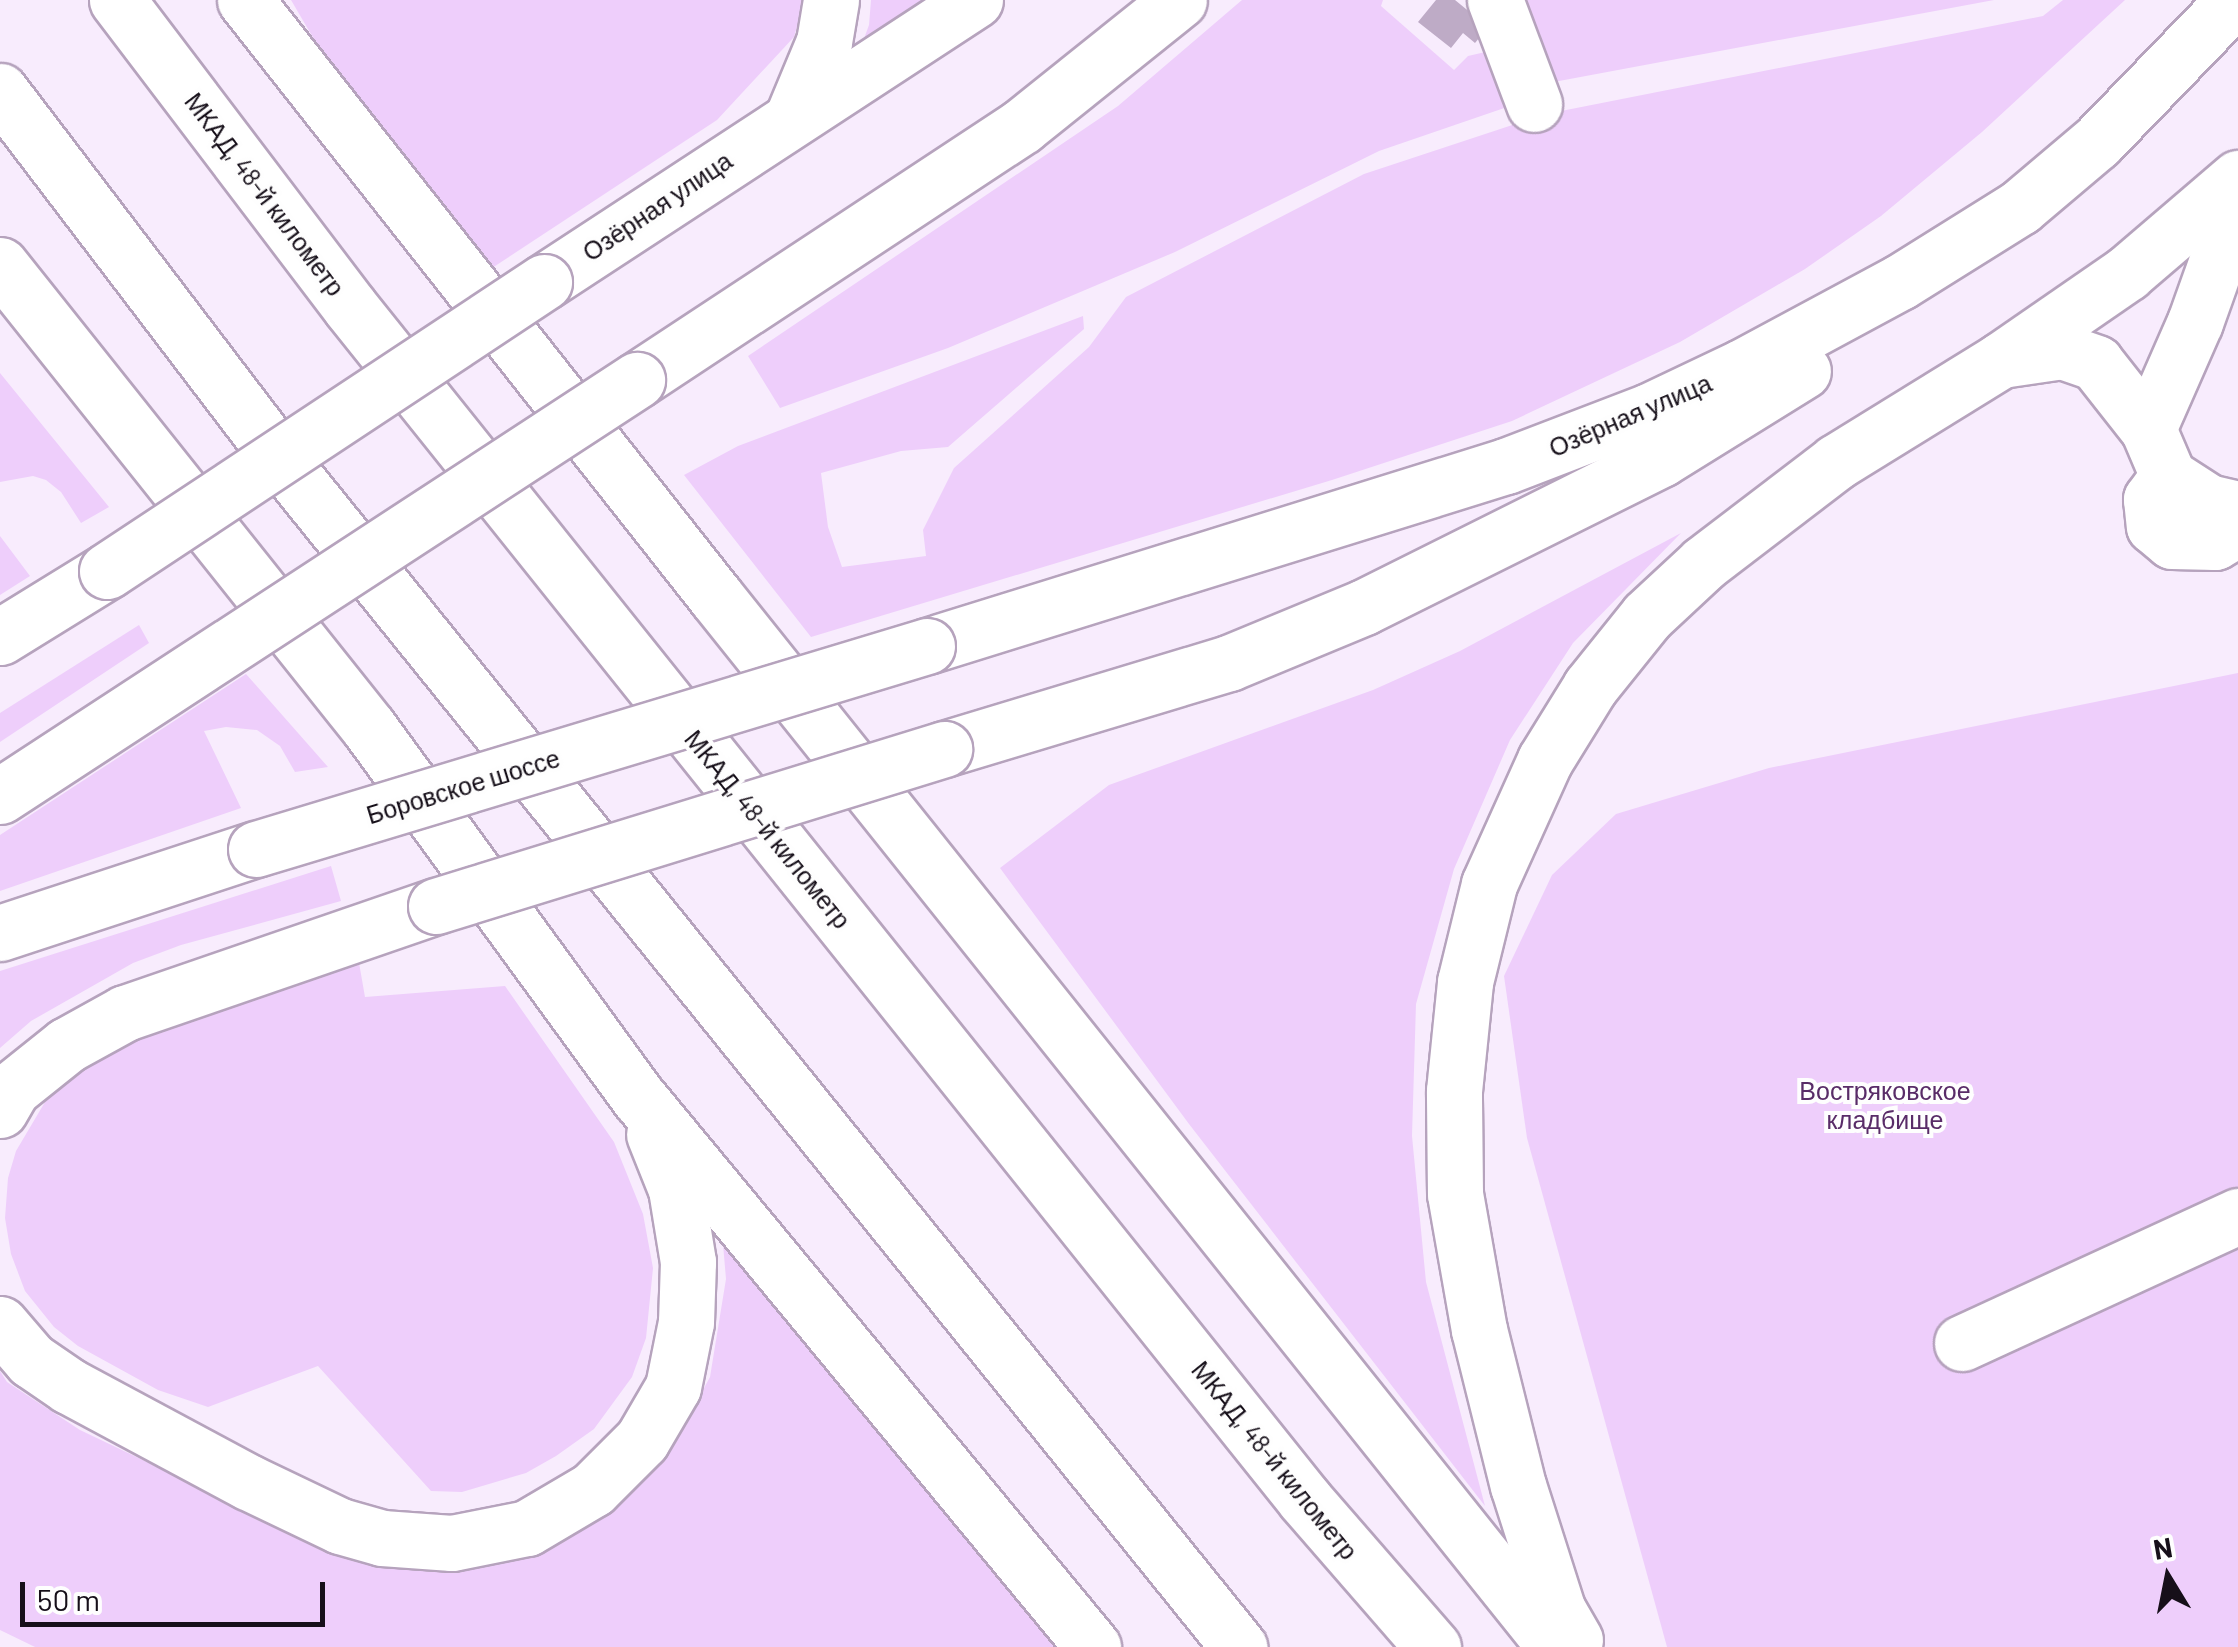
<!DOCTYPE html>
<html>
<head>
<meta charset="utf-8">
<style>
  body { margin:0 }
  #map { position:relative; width:2238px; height:1647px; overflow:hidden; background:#f8ecfd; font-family:Barlow,sans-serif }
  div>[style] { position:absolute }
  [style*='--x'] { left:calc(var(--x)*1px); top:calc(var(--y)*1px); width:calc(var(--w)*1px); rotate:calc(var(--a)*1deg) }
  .green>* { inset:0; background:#eecefb }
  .building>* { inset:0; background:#beabc6 }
  .roads { filter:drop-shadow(2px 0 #b6a3bd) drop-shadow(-2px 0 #b6a3bd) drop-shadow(0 2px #b6a3bd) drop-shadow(0 -2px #b6a3bd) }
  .minor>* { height:55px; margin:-27.5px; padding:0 27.5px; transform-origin:27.5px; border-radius:27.5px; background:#fff }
  .major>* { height:55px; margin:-27.5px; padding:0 27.5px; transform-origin:27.5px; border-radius:27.5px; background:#fff }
  .highway>* { height:55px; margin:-27.5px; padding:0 27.5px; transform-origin:27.5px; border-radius:27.5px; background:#fff }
  .bridges { filter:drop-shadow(2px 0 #b6a3bd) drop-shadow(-2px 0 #b6a3bd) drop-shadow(0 2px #b6a3bd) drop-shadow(0 -2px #b6a3bd) }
  .major-bridge>* { height:55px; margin:-27.5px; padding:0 27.5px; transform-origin:27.5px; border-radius:27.5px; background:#fff }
  span { translate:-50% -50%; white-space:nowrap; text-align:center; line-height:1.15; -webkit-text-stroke:8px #fefefe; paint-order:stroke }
  .street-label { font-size:25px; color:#160f19 }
  .park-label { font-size:25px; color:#592c68 }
  .north { position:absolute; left:2118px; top:1527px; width:100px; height:100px; -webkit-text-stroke:8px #fefefe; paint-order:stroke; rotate:350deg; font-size:28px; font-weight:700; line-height:40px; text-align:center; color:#160f19 }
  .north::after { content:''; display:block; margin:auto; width:35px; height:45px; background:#160f19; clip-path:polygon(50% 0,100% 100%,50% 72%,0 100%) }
  .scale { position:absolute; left:20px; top:1582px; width:305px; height:45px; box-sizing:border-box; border:5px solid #160f19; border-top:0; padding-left:12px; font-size:30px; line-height:35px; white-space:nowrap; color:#160f19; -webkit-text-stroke:8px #fefefe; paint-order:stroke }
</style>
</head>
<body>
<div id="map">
  <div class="green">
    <i style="clip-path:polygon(291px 0,802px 0,802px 9px,794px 37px,717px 120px,489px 270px,322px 53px)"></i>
    <i style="clip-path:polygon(871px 0,948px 0,855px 63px,869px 25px)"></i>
    <i style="clip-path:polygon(1242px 0,1383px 0,1381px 6px,1454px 70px,1468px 56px,1494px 50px,1516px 104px,1379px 151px,1175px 252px,948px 348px,780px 408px,748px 356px,1118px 106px)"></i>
    <i style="clip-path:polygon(1518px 0,1994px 0,1543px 84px)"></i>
    <i style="clip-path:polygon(2063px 0,2125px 0,1982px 132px,1881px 216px,1805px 269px,1680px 342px,1512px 421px,1332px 480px,811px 637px,684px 475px,738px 446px,1083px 316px,1084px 329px,948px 447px,901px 451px,821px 473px,828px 527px,842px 567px,926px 556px,923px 530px,954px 468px,1089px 347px,1126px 297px,1364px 174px,1546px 114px,2043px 16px)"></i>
    <i style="clip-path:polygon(0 373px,109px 507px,81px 523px,61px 492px,46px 480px,33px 476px,0 482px)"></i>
    <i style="clip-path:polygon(1681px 533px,1573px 643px,1510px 740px,1454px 869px,1416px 1004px,1412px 1136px,1426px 1282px,1485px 1506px,1189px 1124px,1000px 868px,1109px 785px,1373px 690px,1460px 651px)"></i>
    <i style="clip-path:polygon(0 536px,30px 576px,0 595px)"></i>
    <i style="clip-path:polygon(139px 625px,149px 643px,0 742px,0 713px)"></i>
    <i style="clip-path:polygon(2238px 673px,2238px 1647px,1667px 1647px,1527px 1138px,1504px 976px,1552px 875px,1616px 814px,1769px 768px)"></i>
    <i style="clip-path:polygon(246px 674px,328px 767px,295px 772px,280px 746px,257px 730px,226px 727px,204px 731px,241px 808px,0 891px,0 835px)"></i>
    <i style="clip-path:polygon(331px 866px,341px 901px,181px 945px,133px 963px,31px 1021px,0 1048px,0 971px)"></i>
    <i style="clip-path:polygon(358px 957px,365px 997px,505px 986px,614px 1142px,643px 1214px,653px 1268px,646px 1338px,632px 1377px,594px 1429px,556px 1456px,526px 1473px,462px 1492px,431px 1491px,318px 1366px,208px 1407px,158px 1390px,78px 1346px,54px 1327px,25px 1291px,11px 1254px,5px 1218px,8px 1178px,16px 1151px,45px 1102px,70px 1077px,138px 1033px)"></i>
    <i style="clip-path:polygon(731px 1238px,1062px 1647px,35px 1647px,0 1630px,0 1371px,7px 1382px,80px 1430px,327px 1548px,538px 1550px,582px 1529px,625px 1497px,651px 1469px,691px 1412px,710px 1377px,726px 1279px,723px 1244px)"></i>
  </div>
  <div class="building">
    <i style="clip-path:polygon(1436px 0,1455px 0,1488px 27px,1475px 43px,1463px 33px,1451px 48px,1418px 22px)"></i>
  </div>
  <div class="roads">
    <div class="minor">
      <i style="--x:1495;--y:0;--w:111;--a:69.4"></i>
      <i style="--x:2001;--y:360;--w:62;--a:-8.4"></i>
      <i style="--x:2062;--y:351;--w:36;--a:19"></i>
      <i style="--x:2096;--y:363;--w:84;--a:51.8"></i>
      <i style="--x:2148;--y:429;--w:51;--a:66.9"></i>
      <i style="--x:2168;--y:476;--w:48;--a:33"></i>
      <i style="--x:2208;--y:502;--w:31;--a:13"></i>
      <i style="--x:2148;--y:429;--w:117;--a:-66.3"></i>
      <i style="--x:2195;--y:322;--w:128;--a:-70.4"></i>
      <i style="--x:2168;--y:476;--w:29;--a:126"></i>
      <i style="--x:2151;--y:499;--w:27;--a:84"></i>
      <i style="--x:2154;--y:526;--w:23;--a:40"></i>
      <i style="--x:2172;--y:541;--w:43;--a:1.3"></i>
      <i style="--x:2215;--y:542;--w:27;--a:-31"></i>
      <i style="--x:1962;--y:1343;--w:304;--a:-24.7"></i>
    </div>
    <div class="major">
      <i style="--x:245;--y:0;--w:760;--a:51.73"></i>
      <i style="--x:716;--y:597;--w:1344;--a:51.37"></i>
      <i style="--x:793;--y:116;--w:80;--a:-67.3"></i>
      <i style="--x:824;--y:42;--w:43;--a:-80.5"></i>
      <i style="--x:0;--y:265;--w:592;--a:51.45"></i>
      <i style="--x:369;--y:728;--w:459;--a:53.9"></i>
      <i style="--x:640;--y:1099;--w:711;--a:50.42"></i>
      <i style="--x:544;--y:282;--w:515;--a:-33.2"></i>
      <i style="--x:637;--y:380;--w:461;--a:-33.4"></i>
      <i style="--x:1022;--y:126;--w:201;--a:-38.7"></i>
      <i style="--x:0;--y:637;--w:126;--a:-31.7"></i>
      <i style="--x:927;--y:646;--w:606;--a:-17.27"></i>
      <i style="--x:1506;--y:466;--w:153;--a:-21"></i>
      <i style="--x:1649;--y:411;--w:103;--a:-25.3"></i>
      <i style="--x:1742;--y:367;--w:179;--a:-28.3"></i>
      <i style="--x:1900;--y:282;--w:142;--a:-32"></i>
      <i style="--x:2020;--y:207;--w:101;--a:-40.2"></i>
      <i style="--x:2097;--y:142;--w:197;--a:-46"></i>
      <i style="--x:944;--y:749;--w:298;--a:-16.8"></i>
      <i style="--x:1229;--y:663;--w:146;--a:-22.5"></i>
      <i style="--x:1364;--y:607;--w:332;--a:-26.5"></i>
      <i style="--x:1661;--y:459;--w:167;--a:-31.8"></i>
      <i style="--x:0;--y:933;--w:269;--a:-18.2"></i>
      <i style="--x:0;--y:1110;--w:24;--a:-60"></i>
      <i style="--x:12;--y:1089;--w:70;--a:-38.7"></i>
      <i style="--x:67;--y:1045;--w:66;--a:-28.9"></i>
      <i style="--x:125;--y:1013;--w:329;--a:-19"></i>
      <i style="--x:0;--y:1324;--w:48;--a:49.3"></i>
      <i style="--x:31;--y:1360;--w:46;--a:34.4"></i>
      <i style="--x:69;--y:1386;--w:203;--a:28.2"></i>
      <i style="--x:248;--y:1482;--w:102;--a:25.6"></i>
      <i style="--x:340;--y:1526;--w:44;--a:15.9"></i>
      <i style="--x:382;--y:1538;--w:70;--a:4.1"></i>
      <i style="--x:452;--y:1543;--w:76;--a:-11.3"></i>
      <i style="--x:527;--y:1528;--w:77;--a:-30.6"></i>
      <i style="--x:593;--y:1489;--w:69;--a:-45"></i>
      <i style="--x:642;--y:1440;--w:61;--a:-59.7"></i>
      <i style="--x:673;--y:1387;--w:66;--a:-78.7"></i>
      <i style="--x:686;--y:1322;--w:60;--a:-88.1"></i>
      <i style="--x:688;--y:1262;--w:74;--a:-99.3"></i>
      <i style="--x:676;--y:1189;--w:59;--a:-111.8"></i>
      <i style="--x:1575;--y:1640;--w:34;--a:-120"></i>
      <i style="--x:1558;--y:1611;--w:131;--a:-107.7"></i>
      <i style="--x:1518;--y:1486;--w:161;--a:-104"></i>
      <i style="--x:1479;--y:1330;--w:138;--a:-100"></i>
      <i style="--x:1455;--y:1194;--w:103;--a:-90.6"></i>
      <i style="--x:1454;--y:1091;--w:110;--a:-84.2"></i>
      <i style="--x:1465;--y:982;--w:101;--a:-76.2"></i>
      <i style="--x:1489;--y:884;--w:136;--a:-65.7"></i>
      <i style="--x:1545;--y:760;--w:86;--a:-58.3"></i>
      <i style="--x:1590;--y:687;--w:91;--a:-51.2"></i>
      <i style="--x:1647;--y:616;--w:78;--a:-42.9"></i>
      <i style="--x:1704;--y:563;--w:166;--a:-37.4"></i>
      <i style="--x:1836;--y:462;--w:194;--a:-31.7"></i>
      <i style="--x:2001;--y:360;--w:153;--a:-34.6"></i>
      <i style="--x:2127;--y:273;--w:146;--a:-40.6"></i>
    </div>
    <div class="highway">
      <i style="--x:117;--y:0;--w:385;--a:52.8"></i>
      <i style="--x:350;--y:307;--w:1528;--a:51.32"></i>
      <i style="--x:1305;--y:1500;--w:195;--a:49"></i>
      <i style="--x:0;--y:91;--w:482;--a:52.7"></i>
      <i style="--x:292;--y:474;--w:1508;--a:51.08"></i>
    </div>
  </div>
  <div class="bridges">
    <div class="major-bridge">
      <i style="--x:107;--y:571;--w:524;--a:-33.48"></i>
      <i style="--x:0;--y:796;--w:761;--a:-33.15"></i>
      <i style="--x:256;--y:849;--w:701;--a:-16.83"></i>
      <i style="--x:436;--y:906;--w:532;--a:-17.17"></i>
    </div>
  </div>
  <div class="street-label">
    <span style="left:265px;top:194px;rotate:53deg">МКАД, 48-й километр</span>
    <span style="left:657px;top:206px;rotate:-34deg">Озёрная улица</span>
    <span style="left:1630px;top:415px;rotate:-23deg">Озёрная улица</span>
    <span style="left:463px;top:786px;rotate:-17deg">Боровское шоссе</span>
    <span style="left:768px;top:829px;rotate:51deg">МКАД, 48-й километр</span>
    <span style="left:1275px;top:1460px;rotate:51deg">МКАД, 48-й километр</span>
  </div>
  <div class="park-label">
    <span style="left:1885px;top:1105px">Востряковское<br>кладбище</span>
  </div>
  <div class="north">N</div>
  <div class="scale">50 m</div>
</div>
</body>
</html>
